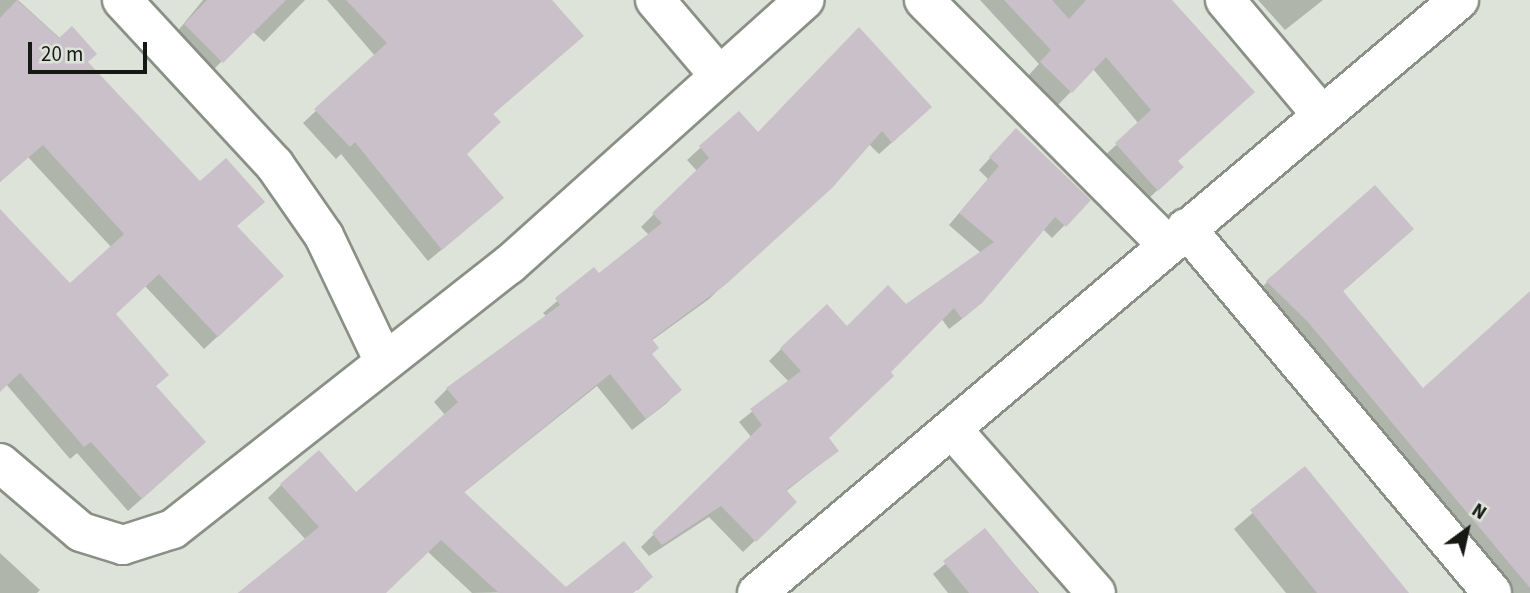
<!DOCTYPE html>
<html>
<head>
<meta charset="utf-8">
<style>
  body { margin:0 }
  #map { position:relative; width:1530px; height:593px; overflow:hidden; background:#dde3d8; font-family:"Source Sans 3",sans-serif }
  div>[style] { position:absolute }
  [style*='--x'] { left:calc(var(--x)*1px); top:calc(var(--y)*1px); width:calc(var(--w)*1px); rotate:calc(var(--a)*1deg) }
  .shadow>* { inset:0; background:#0003 }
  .building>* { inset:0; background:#c9c0c9 }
  .roads { filter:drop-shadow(2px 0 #8a9085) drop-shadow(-2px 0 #8a9085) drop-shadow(0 2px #8a9085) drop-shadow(0 -2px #8a9085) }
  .street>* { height:38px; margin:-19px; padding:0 19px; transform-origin:19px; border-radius:19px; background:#fff }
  span { translate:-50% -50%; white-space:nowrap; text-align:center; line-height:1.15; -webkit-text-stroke:5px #dde3d8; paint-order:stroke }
  .north { position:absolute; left:1432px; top:495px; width:70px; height:70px; -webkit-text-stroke:5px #dde3d8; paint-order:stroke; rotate:33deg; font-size:19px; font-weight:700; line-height:28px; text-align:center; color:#161814 }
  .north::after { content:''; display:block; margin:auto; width:24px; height:32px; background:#161814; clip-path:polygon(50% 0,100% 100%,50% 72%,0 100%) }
  .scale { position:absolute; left:28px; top:42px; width:119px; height:32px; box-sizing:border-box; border:4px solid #161814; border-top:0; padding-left:9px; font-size:21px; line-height:24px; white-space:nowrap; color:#161814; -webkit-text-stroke:5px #dde3d8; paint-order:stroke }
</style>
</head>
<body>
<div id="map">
  <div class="shadow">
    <i style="clip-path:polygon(0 0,18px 0,86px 62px,236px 227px,269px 289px,204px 349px,145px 286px,114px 315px,191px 455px,128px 511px,77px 453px,70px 459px,6px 384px,0 390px,0 210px,70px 286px,112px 248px,28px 157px,0 182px)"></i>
    <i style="clip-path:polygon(203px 0,305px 0,264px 42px,252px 31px,209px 74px,172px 38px)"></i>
    <i style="clip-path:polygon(327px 0,550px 0,569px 48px,492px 115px,465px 154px,489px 210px,428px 261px,341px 154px,336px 159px,303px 123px,375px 56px)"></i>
    <i style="clip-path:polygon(980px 0,1160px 0,1177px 162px,1168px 180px,1144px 203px,1103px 157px,1139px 124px,1093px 69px,1058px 105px,1028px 76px,1039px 64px)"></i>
    <i style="clip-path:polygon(1258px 0,1323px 0,1285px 30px)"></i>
    <i style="clip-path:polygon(739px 113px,758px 134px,917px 120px,879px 154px,869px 144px,709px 299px,651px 341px,650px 355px,679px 390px,667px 403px,632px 430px,597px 386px,463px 493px,566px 589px,651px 577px,638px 590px,472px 593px,427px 551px,384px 593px,238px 593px,306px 540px,268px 498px,281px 485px,319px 453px,356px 495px,445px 415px,434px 402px,447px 389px,547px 317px,543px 313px,594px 270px,599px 275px,649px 235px,641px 227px,697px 171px,687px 160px)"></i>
    <i style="clip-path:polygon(1004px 143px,1089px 200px,1052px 238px,1043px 229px,967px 315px,949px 329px,941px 318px,827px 438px,837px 451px,785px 492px,795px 502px,743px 552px,709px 517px,649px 556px,641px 547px,752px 438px,739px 422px,789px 382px,769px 361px,781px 349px,906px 306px,981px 253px,949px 225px,988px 179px,979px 170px)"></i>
    <i style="clip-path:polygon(1393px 247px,1342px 292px,1423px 390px,1530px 296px,1530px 593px,1500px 593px,1249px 301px,1267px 282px)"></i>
    <i style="clip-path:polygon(1305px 468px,1406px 593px,1286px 593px,1234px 529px)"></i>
    <i style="clip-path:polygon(985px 531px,1039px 593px,948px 593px,933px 574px)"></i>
    <i style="clip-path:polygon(0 553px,40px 590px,37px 593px,0 593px)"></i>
  </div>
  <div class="building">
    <i style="clip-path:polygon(17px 0,59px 38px,72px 26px,97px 54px,88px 62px,200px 181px,226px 158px,265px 202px,237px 226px,284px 276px,218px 337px,159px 274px,116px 314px,169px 375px,156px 386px,206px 442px,142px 499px,91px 442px,84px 447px,20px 373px,0 392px,0 209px,70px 283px,124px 234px,43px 145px,0 182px,0 18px)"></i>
    <i style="clip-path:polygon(207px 0,286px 0,223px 63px,184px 24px)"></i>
    <i style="clip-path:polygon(346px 0,552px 0,584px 36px,493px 114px,501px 122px,467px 154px,504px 198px,442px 250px,355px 142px,350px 147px,314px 109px,387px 43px)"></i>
    <i style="clip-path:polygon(1004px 0,1052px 0,1069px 19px,1086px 0,1172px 0,1255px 92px,1178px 161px,1184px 167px,1158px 191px,1115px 143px,1151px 110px,1106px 57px,1072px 93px,1040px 62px,1051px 50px)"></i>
    <i style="clip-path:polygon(859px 27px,932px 107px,892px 143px,882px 131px,832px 188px,724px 286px,652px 339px,659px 348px,652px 354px,682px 390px,646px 419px,610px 374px,464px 492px,566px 587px,624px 541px,653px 577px,633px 593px,499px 593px,441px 540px,386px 593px,238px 593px,319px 527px,280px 484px,319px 450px,356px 492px,458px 402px,446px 388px,560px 305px,555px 298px,594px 267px,599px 273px,662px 223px,652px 213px,709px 158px,699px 146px,739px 111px,758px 132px)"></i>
    <i style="clip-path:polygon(1016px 128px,1091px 200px,1066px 227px,1055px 217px,982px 303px,962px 319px,954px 308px,891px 372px,894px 376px,829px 438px,839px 451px,786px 490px,797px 502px,756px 542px,721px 506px,662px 545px,652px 533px,762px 425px,750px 409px,801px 371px,780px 348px,827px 304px,847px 326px,888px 285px,906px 304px,994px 242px,959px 213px,999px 166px,989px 157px)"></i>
    <i style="clip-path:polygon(1375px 185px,1414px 229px,1343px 291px,1423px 388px,1530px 291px,1530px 588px,1308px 322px,1266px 281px)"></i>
    <i style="clip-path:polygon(1305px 466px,1409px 593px,1317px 593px,1250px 510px)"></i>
    <i style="clip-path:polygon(985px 528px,1038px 593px,969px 593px,943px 561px)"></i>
  </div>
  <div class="roads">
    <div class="street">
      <i style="--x:122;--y:0;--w:224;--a:47.2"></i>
      <i style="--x:274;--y:164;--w:88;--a:55.2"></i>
      <i style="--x:324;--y:236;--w:140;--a:64.5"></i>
      <i style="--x:655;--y:0;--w:97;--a:49.6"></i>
      <i style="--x:924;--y:0;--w:342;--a:45.2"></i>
      <i style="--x:1225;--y:0;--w:150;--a:49.9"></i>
      <i style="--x:1186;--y:228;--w:476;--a:50"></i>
      <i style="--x:952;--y:429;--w:218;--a:48.7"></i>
      <i style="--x:0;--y:463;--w:106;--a:40.4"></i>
      <i style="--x:81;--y:532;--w:44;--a:17.2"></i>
      <i style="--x:123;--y:545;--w:52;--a:-17.7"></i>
      <i style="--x:173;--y:529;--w:427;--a:-38.2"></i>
      <i style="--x:509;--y:265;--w:397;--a:-41.9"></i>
      <i style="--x:757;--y:593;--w:919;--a:-40.19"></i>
    </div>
  </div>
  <div class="north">N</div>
  <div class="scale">20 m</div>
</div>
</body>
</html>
